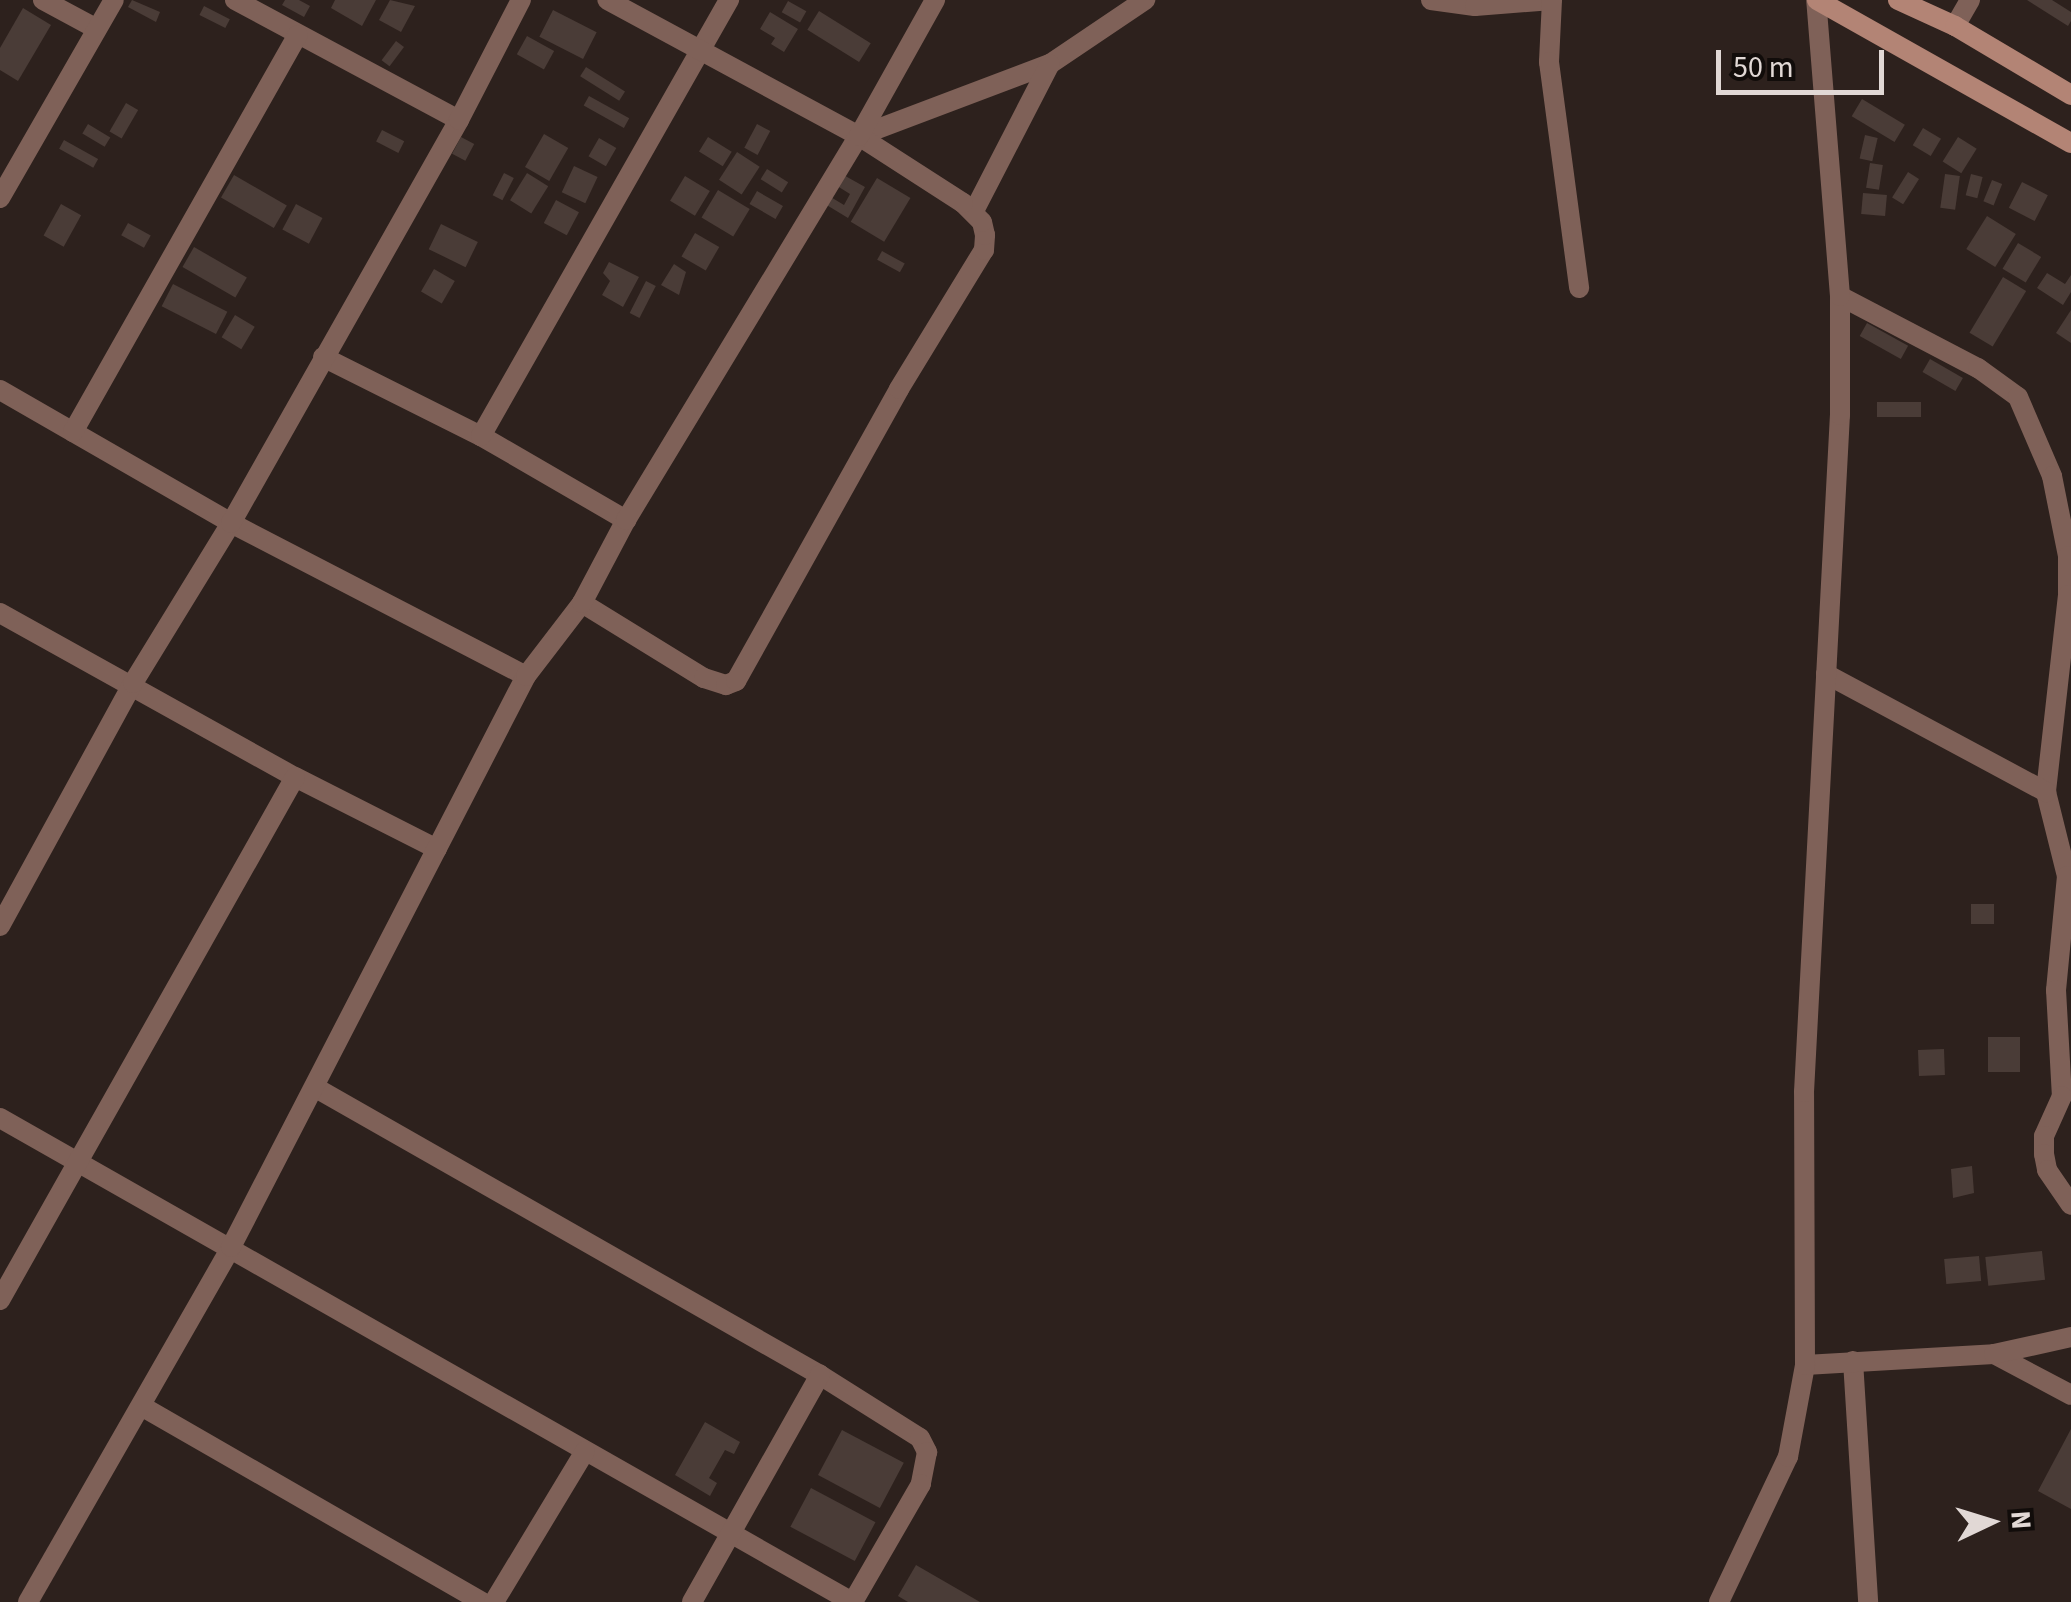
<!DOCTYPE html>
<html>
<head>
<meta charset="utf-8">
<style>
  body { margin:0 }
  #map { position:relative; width:2071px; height:1602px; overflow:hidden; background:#2d211d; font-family:"Source Sans 3",sans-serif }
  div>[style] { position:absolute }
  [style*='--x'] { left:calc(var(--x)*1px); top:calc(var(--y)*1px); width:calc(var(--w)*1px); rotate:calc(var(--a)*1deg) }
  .building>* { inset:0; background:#4a3c37; transform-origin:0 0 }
  .street>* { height:20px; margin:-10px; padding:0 10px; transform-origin:10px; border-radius:10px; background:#7f6158 }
  .secondary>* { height:20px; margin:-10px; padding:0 10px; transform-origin:10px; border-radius:10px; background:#b38475 }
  span { translate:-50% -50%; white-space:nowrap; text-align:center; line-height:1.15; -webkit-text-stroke:8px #110c0a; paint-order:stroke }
  .north { position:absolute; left:1941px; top:1472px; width:100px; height:100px; -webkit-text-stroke:8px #110c0a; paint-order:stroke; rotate:86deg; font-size:28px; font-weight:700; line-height:40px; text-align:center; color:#e1d8d5 }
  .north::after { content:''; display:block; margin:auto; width:35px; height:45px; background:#e1d8d5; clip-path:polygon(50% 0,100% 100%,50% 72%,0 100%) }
  .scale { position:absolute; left:1716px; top:50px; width:168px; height:45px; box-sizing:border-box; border:5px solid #e1d8d5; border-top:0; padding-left:12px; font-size:30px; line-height:35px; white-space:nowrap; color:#e1d8d5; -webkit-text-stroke:8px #110c0a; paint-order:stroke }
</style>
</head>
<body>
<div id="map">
  <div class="building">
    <i style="clip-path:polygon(132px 0,160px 12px,156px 22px,128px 7px)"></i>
    <i style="clip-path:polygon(285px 0,299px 0,310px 6px,304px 17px,282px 5px)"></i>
    <i style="clip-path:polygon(335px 0,376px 0,362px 26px,331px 8px)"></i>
    <i style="clip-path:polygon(390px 0,415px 6px,401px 32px,379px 20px)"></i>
    <i style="clip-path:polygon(2027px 0,2052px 0,2071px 12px,2071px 21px,2068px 26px)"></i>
    <i style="left:788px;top:1px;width:21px;height:13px;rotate:29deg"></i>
    <i style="left:204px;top:6px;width:29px;height:10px;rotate:27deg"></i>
    <i style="clip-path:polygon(23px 8px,51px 25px,18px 81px,0 70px,0 48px)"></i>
    <i style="left:553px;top:10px;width:49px;height:30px;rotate:27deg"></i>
    <i style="left:819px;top:11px;width:61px;height:22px;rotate:32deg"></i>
    <i style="clip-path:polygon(770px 12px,798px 29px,784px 52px,771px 44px,775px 38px,760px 29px)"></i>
    <i style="left:527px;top:36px;width:31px;height:21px;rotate:29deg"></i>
    <i style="left:396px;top:41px;width:10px;height:24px;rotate:37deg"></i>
    <i style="left:586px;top:67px;width:46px;height:11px;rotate:32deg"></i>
    <i style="left:589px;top:96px;width:46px;height:11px;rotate:29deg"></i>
    <i style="left:1862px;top:99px;width:50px;height:20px;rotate:31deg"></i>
    <i style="left:126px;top:103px;width:14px;height:33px;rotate:30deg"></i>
    <i style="left:88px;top:124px;width:26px;height:11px;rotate:31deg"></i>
    <i style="left:757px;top:124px;width:15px;height:27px;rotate:28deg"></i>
    <i style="left:1923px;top:128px;width:21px;height:20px;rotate:31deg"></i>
    <i style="left:382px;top:130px;width:25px;height:13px;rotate:27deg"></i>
    <i style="left:544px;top:134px;width:28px;height:38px;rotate:30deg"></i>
    <i style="left:1865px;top:135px;width:13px;height:24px;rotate:13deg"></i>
    <i style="left:461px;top:137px;width:15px;height:19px;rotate:28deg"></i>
    <i style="left:708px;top:137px;width:28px;height:17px;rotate:32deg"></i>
    <i style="left:1958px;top:137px;width:22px;height:29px;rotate:32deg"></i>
    <i style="left:599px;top:138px;width:20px;height:21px;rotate:30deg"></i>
    <i style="left:64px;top:140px;width:39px;height:10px;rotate:29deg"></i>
    <i style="left:737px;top:152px;width:27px;height:33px;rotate:33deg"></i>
    <i style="left:1870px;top:163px;width:13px;height:25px;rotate:9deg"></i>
    <i style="left:574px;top:166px;width:26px;height:29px;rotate:25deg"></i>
    <i style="left:767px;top:169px;width:25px;height:12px;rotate:32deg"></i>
    <i style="left:1908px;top:172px;width:13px;height:30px;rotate:32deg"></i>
    <i style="left:504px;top:173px;width:11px;height:25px;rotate:27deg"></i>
    <i style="left:527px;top:173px;width:25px;height:32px;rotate:32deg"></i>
    <i style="clip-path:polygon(840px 173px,865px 187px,848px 218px,825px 204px,829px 196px,844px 205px,850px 194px,834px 184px)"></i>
    <i style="left:1945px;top:174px;width:15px;height:34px;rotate:8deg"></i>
    <i style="left:1971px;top:174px;width:12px;height:22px;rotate:14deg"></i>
    <i style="left:234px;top:175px;width:61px;height:26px;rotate:30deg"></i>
    <i style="left:685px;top:176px;width:29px;height:29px;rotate:31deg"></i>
    <i style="left:877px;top:178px;width:39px;height:51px;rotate:31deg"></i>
    <i style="left:1992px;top:180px;width:11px;height:23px;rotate:22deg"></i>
    <i style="left:2022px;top:182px;width:29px;height:29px;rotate:27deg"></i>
    <i style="left:718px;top:190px;width:37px;height:32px;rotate:31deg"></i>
    <i style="left:757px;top:191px;width:30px;height:15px;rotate:30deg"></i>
    <i style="left:1863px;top:193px;width:24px;height:21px;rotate:5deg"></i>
    <i style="left:556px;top:200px;width:26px;height:26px;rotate:28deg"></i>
    <i style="left:61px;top:204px;width:23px;height:36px;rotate:29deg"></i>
    <i style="left:296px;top:204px;width:30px;height:29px;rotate:28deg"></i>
    <i style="left:1987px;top:216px;width:34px;height:39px;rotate:32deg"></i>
    <i style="left:128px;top:223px;width:26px;height:14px;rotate:29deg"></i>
    <i style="left:441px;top:224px;width:41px;height:28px;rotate:26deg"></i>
    <i style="left:695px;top:233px;width:28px;height:27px;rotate:30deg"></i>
    <i style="left:2018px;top:243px;width:27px;height:30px;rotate:31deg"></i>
    <i style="left:194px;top:247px;width:61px;height:23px;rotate:30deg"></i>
    <i style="left:882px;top:251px;width:26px;height:10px;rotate:29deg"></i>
    <i style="clip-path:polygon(609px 262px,639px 277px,623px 307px,602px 295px,610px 281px,603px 273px)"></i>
    <i style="clip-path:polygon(674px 264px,686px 272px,679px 295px,661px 285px)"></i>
    <i style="left:434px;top:269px;width:24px;height:26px;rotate:30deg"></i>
    <i style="clip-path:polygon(2047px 273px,2065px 284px,2071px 275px,2071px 292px,2063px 305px,2037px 288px)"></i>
    <i style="left:2003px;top:277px;width:27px;height:65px;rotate:31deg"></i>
    <i style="left:646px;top:281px;width:11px;height:36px;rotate:27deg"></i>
    <i style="left:173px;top:284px;width:61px;height:25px;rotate:27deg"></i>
    <i style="clip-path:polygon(2071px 310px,2071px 343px,2056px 333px)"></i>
    <i style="left:235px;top:315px;width:23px;height:26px;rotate:31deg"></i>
    <i style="left:1867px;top:323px;width:47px;height:15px;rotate:29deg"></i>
    <i style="left:1930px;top:359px;width:38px;height:15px;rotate:30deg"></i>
    <i style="left:1921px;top:402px;width:15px;height:44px;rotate:90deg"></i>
    <i style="left:1971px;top:904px;width:23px;height:20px"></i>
    <i style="left:1988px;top:1037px;width:32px;height:35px"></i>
    <i style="left:1944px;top:1049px;width:26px;height:26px;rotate:88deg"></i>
    <i style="clip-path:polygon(1972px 1166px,1974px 1193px,1953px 1198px,1951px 1169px)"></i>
    <i style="left:2042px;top:1251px;width:29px;height:57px;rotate:84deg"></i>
    <i style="left:1979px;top:1256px;width:25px;height:35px;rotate:85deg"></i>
    <i style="clip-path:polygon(705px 1422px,740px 1442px,734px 1454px,725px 1450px,709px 1478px,717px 1483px,710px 1496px,675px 1475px)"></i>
    <i style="clip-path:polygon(2071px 1429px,2071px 1509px,2038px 1491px)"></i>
    <i style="left:842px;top:1430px;width:70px;height:51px;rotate:28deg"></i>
    <i style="left:811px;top:1488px;width:73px;height:44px;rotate:28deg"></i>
    <i style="clip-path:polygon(916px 1565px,980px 1602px,908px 1602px,898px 1596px)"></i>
  </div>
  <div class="street">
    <i style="--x:43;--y:0;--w:61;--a:28.2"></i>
    <i style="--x:235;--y:0;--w:254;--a:28.2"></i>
    <i style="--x:1431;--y:0;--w:44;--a:7.8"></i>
    <i style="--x:1475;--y:6;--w:77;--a:-4.5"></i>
    <i style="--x:1552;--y:0;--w:62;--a:92.8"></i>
    <i style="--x:1549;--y:62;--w:228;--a:82.4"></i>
    <i style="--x:1955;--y:26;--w:30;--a:-60"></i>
    <i style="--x:859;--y:136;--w:204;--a:-20.7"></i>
    <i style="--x:1050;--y:64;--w:115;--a:-34"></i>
    <i style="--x:0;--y:198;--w:228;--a:-60.1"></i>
    <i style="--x:974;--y:211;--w:165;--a:-62.7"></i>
    <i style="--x:1840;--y:296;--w:156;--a:27.6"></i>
    <i style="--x:1978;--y:368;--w:49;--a:35.9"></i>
    <i style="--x:2018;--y:397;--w:86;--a:66.7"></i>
    <i style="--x:2052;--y:476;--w:82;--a:78.7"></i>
    <i style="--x:2068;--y:556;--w:39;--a:90"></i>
    <i style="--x:2068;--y:595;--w:198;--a:96.4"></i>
    <i style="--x:2046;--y:792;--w:87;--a:76"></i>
    <i style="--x:2067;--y:876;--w:115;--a:95.5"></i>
    <i style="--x:2056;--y:990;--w:106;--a:86.8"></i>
    <i style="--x:2062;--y:1096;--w:44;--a:114.2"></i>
    <i style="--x:2044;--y:1136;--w:18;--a:90"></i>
    <i style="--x:2044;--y:1154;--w:16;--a:79"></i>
    <i style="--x:2047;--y:1170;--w:42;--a:55.6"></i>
    <i style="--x:323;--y:357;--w:177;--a:26.6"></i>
    <i style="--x:481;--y:436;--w:168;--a:30.1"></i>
    <i style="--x:0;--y:390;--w:267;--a:29.9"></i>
    <i style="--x:231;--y:523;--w:332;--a:27.4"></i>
    <i style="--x:73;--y:432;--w:456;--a:-60.5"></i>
    <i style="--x:481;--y:436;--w:502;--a:-60.37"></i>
    <i style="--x:582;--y:603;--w:143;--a:31.6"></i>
    <i style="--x:704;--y:678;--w:23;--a:18"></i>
    <i style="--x:726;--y:685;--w:11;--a:-22"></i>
    <i style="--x:736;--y:681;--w:334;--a:-60.8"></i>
    <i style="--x:899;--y:389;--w:163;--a:-58.6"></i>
    <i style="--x:984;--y:250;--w:15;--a:-86"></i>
    <i style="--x:985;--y:235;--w:13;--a:-103"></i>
    <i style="--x:982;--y:222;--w:27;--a:-135"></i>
    <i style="--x:963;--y:203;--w:124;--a:-147.2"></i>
    <i style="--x:859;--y:136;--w:286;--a:-151.6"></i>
    <i style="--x:0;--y:613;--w:338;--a:29.1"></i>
    <i style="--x:295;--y:777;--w:159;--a:26.9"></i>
    <i style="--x:1826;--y:674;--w:250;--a:28.2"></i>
    <i style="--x:0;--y:926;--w:277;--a:-61.3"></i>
    <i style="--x:133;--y:683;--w:188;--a:-58.5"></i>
    <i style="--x:231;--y:523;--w:463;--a:-60.5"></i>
    <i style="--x:459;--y:120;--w:135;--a:-62.7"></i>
    <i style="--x:316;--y:1088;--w:580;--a:29.66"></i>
    <i style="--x:820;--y:1375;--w:118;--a:32.2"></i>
    <i style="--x:920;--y:1438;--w:16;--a:63"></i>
    <i style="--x:927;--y:1452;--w:33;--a:101"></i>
    <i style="--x:921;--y:1484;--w:136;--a:120"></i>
    <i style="--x:0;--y:1118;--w:980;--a:29.6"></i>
    <i style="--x:0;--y:1300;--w:600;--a:-60.57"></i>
    <i style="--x:1994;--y:1354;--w:87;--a:28"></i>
    <i style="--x:1853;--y:1361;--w:241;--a:86.4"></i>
    <i style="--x:1805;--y:1365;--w:189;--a:-3.3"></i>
    <i style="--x:1994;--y:1354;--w:79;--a:-12.4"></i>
    <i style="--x:143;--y:1407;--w:391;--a:29.9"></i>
    <i style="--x:28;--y:1602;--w:409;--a:-60.2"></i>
    <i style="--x:231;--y:1247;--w:643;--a:-62.68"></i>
    <i style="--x:526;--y:676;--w:92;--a:-52.5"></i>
    <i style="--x:582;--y:603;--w:94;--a:-62.1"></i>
    <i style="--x:626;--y:520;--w:449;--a:-58.8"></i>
    <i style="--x:859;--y:136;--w:156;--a:-60.8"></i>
    <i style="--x:494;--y:1602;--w:176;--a:-58.9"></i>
    <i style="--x:692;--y:1602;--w:261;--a:-60.6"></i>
    <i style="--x:1719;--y:1602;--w:161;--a:-64.6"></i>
    <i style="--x:1788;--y:1457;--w:94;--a:-79.5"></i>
    <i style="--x:1805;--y:1365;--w:273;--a:-90.2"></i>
    <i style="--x:1804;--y:1092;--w:678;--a:-86.96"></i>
    <i style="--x:1840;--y:415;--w:119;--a:-90"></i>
    <i style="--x:1840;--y:296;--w:297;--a:-94.6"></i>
  </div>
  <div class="secondary">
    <i style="--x:1817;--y:0;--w:291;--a:29.4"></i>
    <i style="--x:1898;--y:0;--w:63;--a:24.5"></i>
    <i style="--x:1955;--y:26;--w:135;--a:30.7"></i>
  </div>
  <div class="north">N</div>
  <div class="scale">50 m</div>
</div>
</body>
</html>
